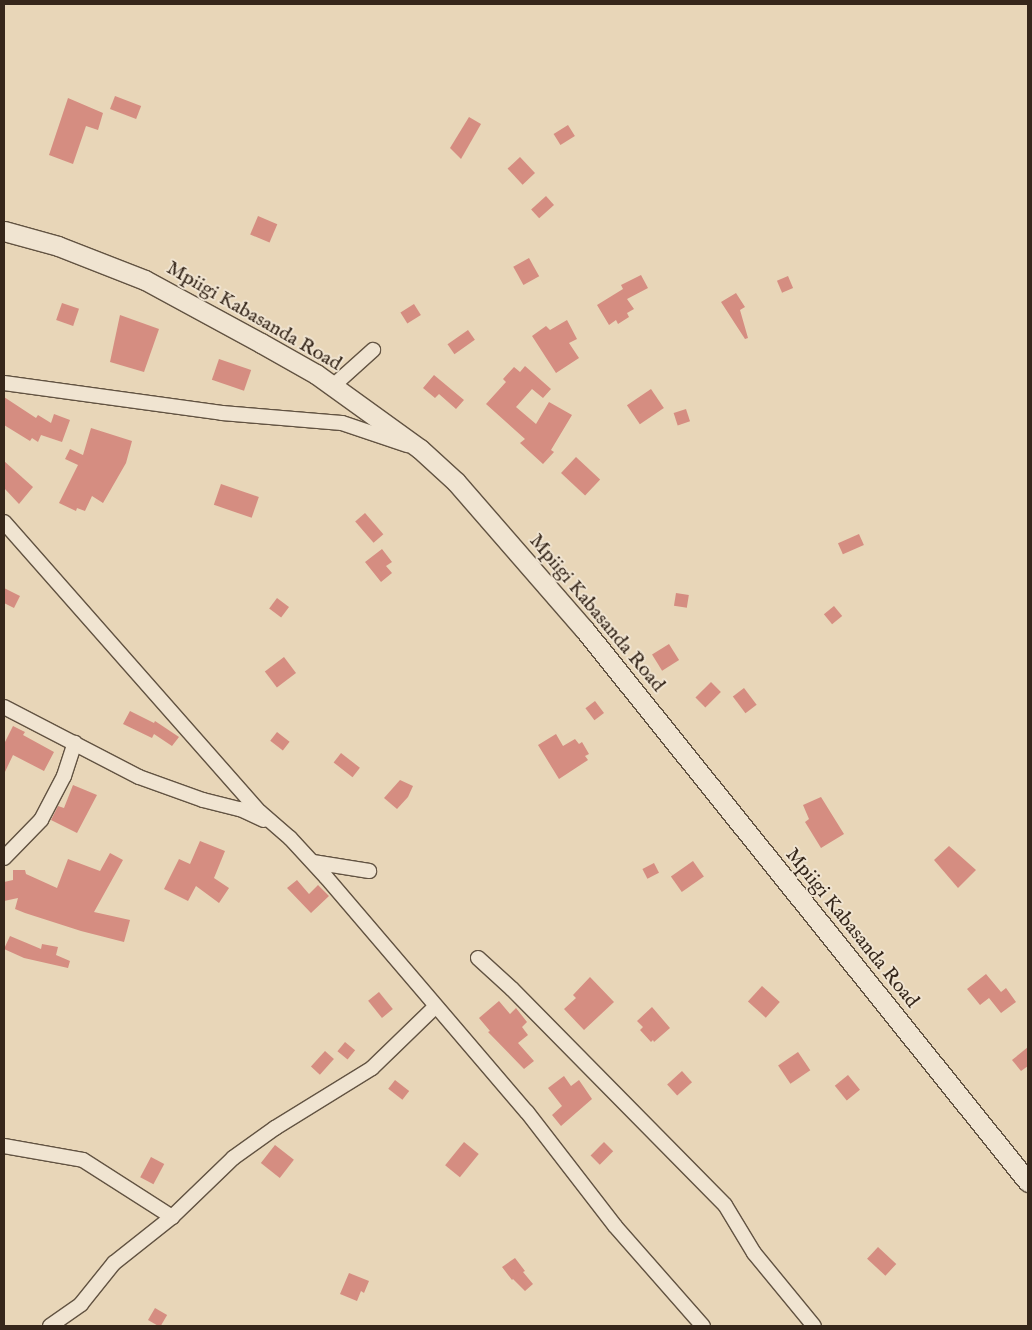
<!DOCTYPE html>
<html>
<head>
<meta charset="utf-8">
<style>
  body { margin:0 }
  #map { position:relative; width:1032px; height:1330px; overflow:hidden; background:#e8d6b8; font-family:"IM FELL English",serif }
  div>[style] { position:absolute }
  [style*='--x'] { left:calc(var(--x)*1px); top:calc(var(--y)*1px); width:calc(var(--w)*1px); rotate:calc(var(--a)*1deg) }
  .building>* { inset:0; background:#d58d81; transform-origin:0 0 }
  .roads { filter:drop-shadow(1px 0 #625342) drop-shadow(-1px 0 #625342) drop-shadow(0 1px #625342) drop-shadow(0 -1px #625342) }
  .street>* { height:14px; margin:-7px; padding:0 7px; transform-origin:7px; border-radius:7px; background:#f0e4d1 }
  .secondary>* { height:19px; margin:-9.5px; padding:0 9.5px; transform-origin:9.5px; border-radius:9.5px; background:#f0e4d1 }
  span { translate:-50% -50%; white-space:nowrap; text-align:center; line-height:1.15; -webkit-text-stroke:4px #f0e4d1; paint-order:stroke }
  .street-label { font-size:20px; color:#36271b }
  .frame { position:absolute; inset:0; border:5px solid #36271b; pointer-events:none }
</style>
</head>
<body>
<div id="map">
  <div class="building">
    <i style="left:115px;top:96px;width:28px;height:14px;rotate:21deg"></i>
    <i style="clip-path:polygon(68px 98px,103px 113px,98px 130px,86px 126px,73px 164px,49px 155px)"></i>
    <i style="clip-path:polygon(469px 117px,481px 124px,461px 159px,450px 148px)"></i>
    <i style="left:568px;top:125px;width:13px;height:17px;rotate:58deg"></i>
    <i style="left:520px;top:157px;width:22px;height:17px;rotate:47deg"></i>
    <i style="left:546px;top:196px;width:12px;height:20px;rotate:48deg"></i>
    <i style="left:258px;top:216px;width:21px;height:20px;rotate:23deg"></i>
    <i style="left:529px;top:258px;width:21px;height:18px;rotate:61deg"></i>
    <i style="clip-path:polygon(641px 275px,648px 288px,627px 299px,634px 309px,627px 313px,629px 317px,618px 324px,616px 320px,609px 325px,597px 305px,623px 289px,621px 285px)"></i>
    <i style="left:788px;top:276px;width:13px;height:12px;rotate:67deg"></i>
    <i style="clip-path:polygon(736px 293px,745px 307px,740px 310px,748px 338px,745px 339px,721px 302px)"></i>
    <i style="left:62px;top:303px;width:18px;height:18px;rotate:19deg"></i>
    <i style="left:414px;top:304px;width:13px;height:16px;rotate:58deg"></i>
    <i style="clip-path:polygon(120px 315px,159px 329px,144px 372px,110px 362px)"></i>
    <i style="clip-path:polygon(567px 320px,577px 339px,569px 343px,579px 358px,556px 373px,532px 336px,546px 326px,550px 330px)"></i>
    <i style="left:468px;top:330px;width:12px;height:25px;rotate:55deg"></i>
    <i style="left:219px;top:359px;width:34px;height:22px;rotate:19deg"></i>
    <i style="clip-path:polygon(525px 366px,551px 389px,543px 398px,532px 389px,516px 407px,536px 424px,549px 402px,572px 415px,551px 450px,554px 452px,543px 464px,520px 443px,525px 439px,486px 404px,506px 382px,503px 379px,514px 367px,520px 372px)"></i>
    <i style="clip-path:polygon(434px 375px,464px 400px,456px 409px,439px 394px,435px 398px,423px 388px)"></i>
    <i style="left:651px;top:389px;width:23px;height:29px;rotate:56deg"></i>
    <i style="clip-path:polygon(4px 397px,36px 418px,38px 415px,51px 423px,54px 414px,70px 420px,62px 442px,41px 435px,38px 442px,32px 438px,30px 441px,4px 425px)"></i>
    <i style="left:686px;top:409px;width:13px;height:13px;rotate:72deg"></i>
    <i style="clip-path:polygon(91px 428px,132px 441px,126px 463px,103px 503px,92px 496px,85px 511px,77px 508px,76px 511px,59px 503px,78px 465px,65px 459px,70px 449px,83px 455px)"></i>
    <i style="left:576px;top:457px;width:33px;height:22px;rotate:43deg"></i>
    <i style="clip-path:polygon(4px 461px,33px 487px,19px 504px,4px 488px)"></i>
    <i style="left:221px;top:484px;width:40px;height:22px;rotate:19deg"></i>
    <i style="left:365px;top:513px;width:28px;height:13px;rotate:49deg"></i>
    <i style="left:859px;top:534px;width:12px;height:23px;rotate:66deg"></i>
    <i style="clip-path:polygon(382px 549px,392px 562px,386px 566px,392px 573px,381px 582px,365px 562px)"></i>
    <i style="clip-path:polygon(4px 588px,20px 596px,14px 608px,4px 603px)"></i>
    <i style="left:676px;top:593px;width:13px;height:13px;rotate:9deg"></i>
    <i style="left:277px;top:598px;width:15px;height:13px;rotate:37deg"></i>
    <i style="left:834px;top:606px;width:13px;height:13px;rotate:51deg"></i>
    <i style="left:669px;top:644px;width:19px;height:20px;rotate:58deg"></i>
    <i style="left:284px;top:657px;width:20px;height:24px;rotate:53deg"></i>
    <i style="left:711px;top:682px;width:14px;height:22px;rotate:45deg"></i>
    <i style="left:744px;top:688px;width:21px;height:14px;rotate:53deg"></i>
    <i style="left:595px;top:701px;width:15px;height:12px;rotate:53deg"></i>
    <i style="clip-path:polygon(130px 711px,154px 723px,155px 721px,179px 737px,172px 746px,154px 734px,152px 738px,123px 724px)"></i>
    <i style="clip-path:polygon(13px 726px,25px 732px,23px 735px,54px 752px,44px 771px,13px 755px,4px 774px,4px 744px)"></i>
    <i style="left:277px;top:732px;width:16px;height:11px;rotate:38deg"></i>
    <i style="clip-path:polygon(556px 734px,563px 746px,575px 739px,579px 744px,582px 742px,589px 754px,585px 756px,588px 760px,559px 779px,538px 745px)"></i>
    <i style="left:341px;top:753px;width:24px;height:12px;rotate:38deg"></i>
    <i style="clip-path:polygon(400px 780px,413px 786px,408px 797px,397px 809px,384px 798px)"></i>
    <i style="clip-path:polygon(73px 785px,97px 795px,77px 833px,51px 820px,58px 806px,64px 808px)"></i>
    <i style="clip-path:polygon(821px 797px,844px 834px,821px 848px,805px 822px,809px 819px,803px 805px)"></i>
    <i style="clip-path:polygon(200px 841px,225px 851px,214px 878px,229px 888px,219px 903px,196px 886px,188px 901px,164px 889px,179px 859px,190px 864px)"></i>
    <i style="clip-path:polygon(949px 846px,976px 870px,958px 888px,934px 860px)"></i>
    <i style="clip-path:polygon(110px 853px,123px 860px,94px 912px,130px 920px,124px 942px,81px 931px,25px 913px,15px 909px,18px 898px,4px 901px,4px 882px,13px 880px,13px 870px,25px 870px,26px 874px,57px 888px,68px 859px,100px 871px)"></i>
    <i style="left:693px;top:861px;width:19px;height:27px;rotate:55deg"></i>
    <i style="left:654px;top:863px;width:11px;height:13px;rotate:63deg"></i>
    <i style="clip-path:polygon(297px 880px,309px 894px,318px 885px,329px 896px,311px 913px,287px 888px)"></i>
    <i style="clip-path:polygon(10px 936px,41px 949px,42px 944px,58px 947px,56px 955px,70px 961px,68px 968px,24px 958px,4px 949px)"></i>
    <i style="clip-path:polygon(986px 974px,1001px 992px,1006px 988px,1016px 1002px,1001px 1013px,989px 998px,980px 1005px,967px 989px)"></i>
    <i style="clip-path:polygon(590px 977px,614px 1002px,584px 1030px,564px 1009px,576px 998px,573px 995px)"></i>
    <i style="left:762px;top:986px;width:24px;height:21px;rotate:42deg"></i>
    <i style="left:379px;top:992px;width:22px;height:14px;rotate:51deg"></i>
    <i style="clip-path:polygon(499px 1001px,510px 1014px,516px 1008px,527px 1022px,522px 1027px,528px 1035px,518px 1043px,534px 1061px,524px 1069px,488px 1032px,490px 1031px,479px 1018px)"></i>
    <i style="clip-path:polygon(652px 1007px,670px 1028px,654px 1042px,653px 1040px,651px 1042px,640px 1030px,643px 1027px,637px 1021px)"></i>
    <i style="left:345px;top:1042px;width:13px;height:12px;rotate:39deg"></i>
    <i style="clip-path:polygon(1028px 1047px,1028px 1066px,1021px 1071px,1012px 1060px)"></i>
    <i style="left:325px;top:1051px;width:12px;height:21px;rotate:42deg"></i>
    <i style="left:798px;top:1052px;width:22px;height:24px;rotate:56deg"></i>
    <i style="left:682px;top:1071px;width:15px;height:20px;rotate:48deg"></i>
    <i style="left:848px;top:1075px;width:19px;height:17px;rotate:51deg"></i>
    <i style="clip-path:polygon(564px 1076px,571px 1086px,579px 1080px,592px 1099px,561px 1126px,552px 1115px,562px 1106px,548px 1088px)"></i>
    <i style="left:395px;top:1080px;width:18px;height:11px;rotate:38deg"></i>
    <i style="left:464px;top:1142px;width:19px;height:30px;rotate:39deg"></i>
    <i style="left:604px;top:1142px;width:13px;height:19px;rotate:45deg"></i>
    <i style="left:275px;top:1145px;width:24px;height:23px;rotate:38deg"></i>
    <i style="left:151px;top:1157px;width:15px;height:23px;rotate:28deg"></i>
    <i style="left:878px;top:1247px;width:25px;height:16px;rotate:43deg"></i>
    <i style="clip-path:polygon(515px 1258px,525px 1271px,523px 1272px,533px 1284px,525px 1291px,513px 1279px,512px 1280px,502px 1267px)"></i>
    <i style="clip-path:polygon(349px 1273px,369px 1281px,364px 1293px,361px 1291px,357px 1301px,340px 1294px)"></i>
    <i style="left:155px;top:1308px;width:14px;height:14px;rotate:30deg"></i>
  </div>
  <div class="roads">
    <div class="street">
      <i style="--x:4;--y:383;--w:220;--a:7.8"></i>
      <i style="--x:222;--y:413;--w:120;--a:4.8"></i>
      <i style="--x:342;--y:423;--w:69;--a:18.7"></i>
      <i style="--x:333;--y:386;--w:54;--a:-42"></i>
      <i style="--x:4;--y:522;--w:387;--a:48.6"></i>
      <i style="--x:260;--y:812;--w:40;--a:41"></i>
      <i style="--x:290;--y:838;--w:53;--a:47.3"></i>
      <i style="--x:326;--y:877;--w:309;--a:49.5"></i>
      <i style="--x:527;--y:1112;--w:144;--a:52.3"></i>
      <i style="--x:615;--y:1226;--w:133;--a:48.7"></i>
      <i style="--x:4;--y:707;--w:152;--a:27.4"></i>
      <i style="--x:139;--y:777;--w:68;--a:19.8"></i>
      <i style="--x:203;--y:800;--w:38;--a:14"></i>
      <i style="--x:240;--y:809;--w:26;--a:25"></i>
      <i style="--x:4;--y:858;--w:53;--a:-45.8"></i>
      <i style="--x:41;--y:820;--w:50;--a:-62.4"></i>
      <i style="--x:64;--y:776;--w:35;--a:-72"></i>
      <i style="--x:313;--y:862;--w:57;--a:9.1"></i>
      <i style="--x:478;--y:958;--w:46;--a:42.4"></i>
      <i style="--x:512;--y:989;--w:303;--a:45.4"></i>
      <i style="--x:725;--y:1205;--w:56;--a:58.9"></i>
      <i style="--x:754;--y:1253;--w:94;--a:50.6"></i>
      <i style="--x:4;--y:1146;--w:80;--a:10"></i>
      <i style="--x:83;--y:1160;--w:106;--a:32.6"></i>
      <i style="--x:50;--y:1326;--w:38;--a:-35"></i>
      <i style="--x:81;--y:1304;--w:53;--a:-51.2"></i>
      <i style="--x:114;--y:1263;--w:74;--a:-38.4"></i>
      <i style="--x:172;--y:1217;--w:85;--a:-44"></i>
      <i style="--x:233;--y:1158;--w:52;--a:-35.5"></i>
      <i style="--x:275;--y:1128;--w:114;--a:-31.7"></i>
      <i style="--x:372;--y:1068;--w:88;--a:-44.1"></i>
    </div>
    <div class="secondary">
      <i style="--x:4;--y:231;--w:56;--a:15.5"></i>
      <i style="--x:58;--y:246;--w:93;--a:21.3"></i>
      <i style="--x:145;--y:280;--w:132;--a:28.5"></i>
      <i style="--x:261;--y:343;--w:63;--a:29.4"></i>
      <i style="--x:316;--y:374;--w:128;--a:35.8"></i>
      <i style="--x:420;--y:449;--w:49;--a:42.5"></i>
      <i style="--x:456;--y:482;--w:195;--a:49"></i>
      <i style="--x:584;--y:629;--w:709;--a:51.24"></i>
    </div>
  </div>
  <div class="street-label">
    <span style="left:254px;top:316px;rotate:30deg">Mpiigi Kabasanda Road</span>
    <span style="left:597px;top:613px;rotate:50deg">Mpiigi Kabasanda Road</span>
    <span style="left:852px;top:928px;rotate:51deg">Mpiigi Kabasanda Road</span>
  </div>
  <div class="frame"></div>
</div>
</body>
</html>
